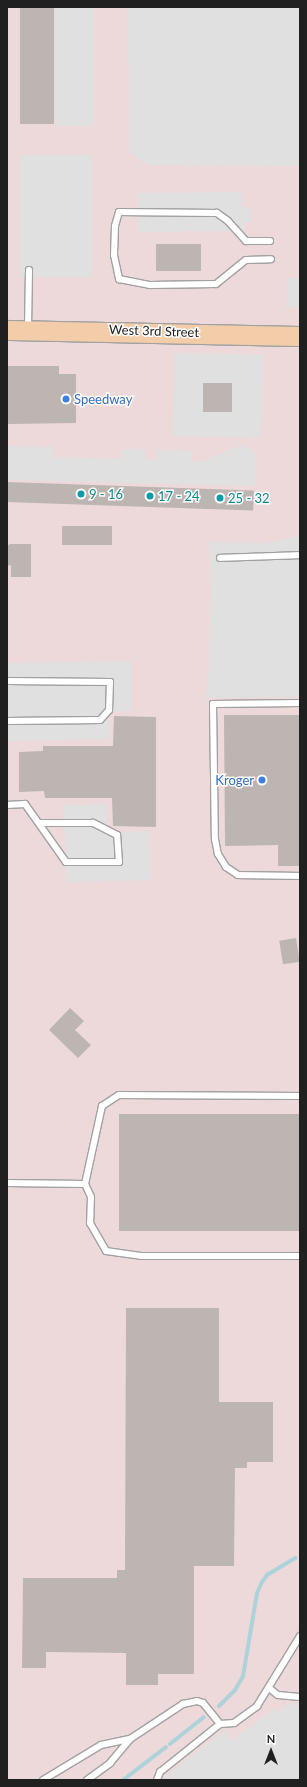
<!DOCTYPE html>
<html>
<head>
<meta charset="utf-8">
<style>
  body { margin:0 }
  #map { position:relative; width:307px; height:1787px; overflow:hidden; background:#f0ece8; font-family:Lato,sans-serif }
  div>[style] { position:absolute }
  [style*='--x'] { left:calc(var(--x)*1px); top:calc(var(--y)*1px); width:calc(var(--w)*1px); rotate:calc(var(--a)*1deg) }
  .commercial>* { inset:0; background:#eed9da; transform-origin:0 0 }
  .parking>* { inset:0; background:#e0e0e0; transform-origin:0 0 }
  .stream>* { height:4px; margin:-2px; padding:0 2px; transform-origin:2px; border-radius:2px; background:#add2d9 }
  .building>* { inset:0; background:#bdb5b1; transform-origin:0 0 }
  .roads { filter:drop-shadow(1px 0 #a1a1a1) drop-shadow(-1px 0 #a1a1a1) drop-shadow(0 1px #a1a1a1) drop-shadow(0 -1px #a1a1a1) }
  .lane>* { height:6px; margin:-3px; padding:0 3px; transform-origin:3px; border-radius:3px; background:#fff }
  .primary>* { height:19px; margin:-9.5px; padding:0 9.5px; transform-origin:9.5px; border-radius:9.5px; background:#f3cdaa }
  .dots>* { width:11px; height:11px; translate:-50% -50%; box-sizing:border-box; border:2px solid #fff; border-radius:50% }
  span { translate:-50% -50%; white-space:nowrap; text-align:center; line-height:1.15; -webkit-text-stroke:3px #fff; paint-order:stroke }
  .street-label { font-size:13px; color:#202020 }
  .shop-label { font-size:13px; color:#366cbe }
  .left { translate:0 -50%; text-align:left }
  .right { translate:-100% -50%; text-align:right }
  .culture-label { font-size:13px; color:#0d838f }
  .frame { position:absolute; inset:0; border:8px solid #202020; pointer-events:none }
  .north { position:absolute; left:251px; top:1731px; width:40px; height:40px; -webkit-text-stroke:3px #fff; paint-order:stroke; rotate:0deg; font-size:11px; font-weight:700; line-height:16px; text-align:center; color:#202020 }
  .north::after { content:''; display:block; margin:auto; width:14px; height:18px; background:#202020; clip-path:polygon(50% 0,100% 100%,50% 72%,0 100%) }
</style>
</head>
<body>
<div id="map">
  <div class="commercial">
    <i style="left:7px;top:7px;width:293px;height:1773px"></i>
  </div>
  <div class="parking">
    <i style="left:56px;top:7px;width:38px;height:119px"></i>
    <i style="clip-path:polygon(128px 7px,300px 7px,300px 166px,147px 165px,129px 151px)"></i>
    <i style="left:20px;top:155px;width:72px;height:122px"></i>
    <i style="clip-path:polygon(241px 192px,242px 207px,250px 207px,251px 222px,244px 223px,244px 231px,138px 232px,138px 193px)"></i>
    <i style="left:287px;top:278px;width:13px;height:29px"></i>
    <i style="left:174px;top:353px;width:89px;height:83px;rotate:1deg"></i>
    <i style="clip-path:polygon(7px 446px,53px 447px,53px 457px,120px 459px,121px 449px,145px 449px,145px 460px,157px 460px,157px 450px,192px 451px,192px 461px,204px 461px,239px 446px,248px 447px,256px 455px,256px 486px,7px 480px)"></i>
    <i style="clip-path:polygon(300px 536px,300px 697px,205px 698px,208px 684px,211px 588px,209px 542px,268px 543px)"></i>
    <i style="clip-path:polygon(131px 661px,131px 711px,109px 712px,110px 739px,7px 741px,7px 663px)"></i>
    <i style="clip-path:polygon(106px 804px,107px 833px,149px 831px,151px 880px,66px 882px,64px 805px)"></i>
    <i style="clip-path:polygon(294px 1701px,300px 1710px,300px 1780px,166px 1780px,164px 1777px,225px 1730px,232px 1740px,275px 1708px,278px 1712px)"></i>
  </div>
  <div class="stream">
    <i style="--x:219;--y:1706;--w:23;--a:-45"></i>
    <i style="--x:235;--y:1690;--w:16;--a:-60"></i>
    <i style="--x:243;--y:1676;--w:84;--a:-80.4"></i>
    <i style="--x:257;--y:1593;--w:12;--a:-66"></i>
    <i style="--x:262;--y:1582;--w:9;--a:-54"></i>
    <i style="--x:267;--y:1575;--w:33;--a:-31"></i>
    <i style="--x:170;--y:1744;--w:43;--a:-38.5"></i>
    <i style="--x:123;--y:1780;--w:54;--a:-37.5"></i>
  </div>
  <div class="building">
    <i style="left:20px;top:7px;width:34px;height:117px"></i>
    <i style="left:156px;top:244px;width:45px;height:27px"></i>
    <i style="clip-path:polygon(7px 366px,59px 366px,59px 374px,76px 374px,76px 423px,7px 424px)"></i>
    <i style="left:203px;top:383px;width:29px;height:29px"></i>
    <i style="left:7px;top:482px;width:247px;height:20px;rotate:2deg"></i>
    <i style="left:62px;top:526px;width:50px;height:19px"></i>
    <i style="clip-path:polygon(10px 544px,31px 544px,31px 577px,11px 577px,11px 565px,7px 566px,7px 546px)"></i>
    <i style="clip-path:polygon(224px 715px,300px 715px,300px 866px,278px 866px,278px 845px,225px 846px)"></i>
    <i style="clip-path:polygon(114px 716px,156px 717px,156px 827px,113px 826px,112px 798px,45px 798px,44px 791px,19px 792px,19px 752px,43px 751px,43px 746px,113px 746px)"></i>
    <i style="left:296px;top:938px;width:24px;height:17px;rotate:81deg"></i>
    <i style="clip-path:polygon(70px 1008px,84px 1021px,75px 1030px,91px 1045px,78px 1058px,49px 1030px)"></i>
    <i style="left:119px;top:1114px;width:181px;height:117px"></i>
    <i style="clip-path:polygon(126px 1308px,219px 1308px,219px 1402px,273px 1402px,273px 1462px,247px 1462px,247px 1468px,235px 1468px,234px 1566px,194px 1566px,194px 1674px,158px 1674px,158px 1685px,126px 1685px,126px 1653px,46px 1652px,46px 1668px,22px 1668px,23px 1578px,117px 1578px,117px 1570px,125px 1570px)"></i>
  </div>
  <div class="roads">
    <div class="lane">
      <i style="--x:270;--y:241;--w:24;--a:180"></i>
      <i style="--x:246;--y:241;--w:27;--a:-132"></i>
      <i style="--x:228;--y:221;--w:14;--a:-144"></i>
      <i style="--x:217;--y:213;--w:98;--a:-179.4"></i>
      <i style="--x:119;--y:212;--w:15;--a:106"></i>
      <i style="--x:115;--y:226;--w:29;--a:92"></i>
      <i style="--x:114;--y:255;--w:25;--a:78"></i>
      <i style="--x:119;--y:279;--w:32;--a:11"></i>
      <i style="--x:150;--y:285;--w:66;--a:-0.9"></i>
      <i style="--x:216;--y:284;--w:38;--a:-39"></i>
      <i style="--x:246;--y:260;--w:25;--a:-2"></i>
      <i style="--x:28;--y:328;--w:58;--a:-89"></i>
      <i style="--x:220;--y:558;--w:80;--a:-2.1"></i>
      <i style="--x:7;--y:681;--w:103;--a:0.6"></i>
      <i style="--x:110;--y:682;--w:28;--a:92"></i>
      <i style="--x:109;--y:710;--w:13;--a:132"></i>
      <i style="--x:100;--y:720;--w:93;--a:179.4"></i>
      <i style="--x:300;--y:703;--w:87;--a:179.3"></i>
      <i style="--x:213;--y:704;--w:135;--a:89.2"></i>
      <i style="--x:215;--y:839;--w:15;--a:79"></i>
      <i style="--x:218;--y:854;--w:15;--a:58"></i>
      <i style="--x:226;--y:867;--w:14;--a:34"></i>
      <i style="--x:238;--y:875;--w:62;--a:0.9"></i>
      <i style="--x:7;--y:805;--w:18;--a:-3"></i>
      <i style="--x:25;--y:804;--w:71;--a:54.7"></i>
      <i style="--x:66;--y:862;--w:53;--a:0"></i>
      <i style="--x:119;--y:862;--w:27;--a:-94"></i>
      <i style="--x:117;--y:835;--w:27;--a:-153"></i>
      <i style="--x:93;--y:823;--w:54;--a:180"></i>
      <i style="--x:7;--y:1183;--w:78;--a:0.7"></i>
      <i style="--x:85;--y:1184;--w:14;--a:65"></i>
      <i style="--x:91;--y:1197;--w:26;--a:92"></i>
      <i style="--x:90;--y:1223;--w:32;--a:60"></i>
      <i style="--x:106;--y:1251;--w:35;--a:8"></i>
      <i style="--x:141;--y:1256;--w:159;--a:0"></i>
      <i style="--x:85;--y:1184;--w:80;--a:-77.7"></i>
      <i style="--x:102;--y:1106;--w:20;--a:-33"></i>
      <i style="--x:119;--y:1095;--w:181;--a:0.3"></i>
      <i style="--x:269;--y:1688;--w:11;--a:38"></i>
      <i style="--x:278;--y:1695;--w:22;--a:5"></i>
      <i style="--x:43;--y:1780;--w:68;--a:-31.1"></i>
      <i style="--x:101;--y:1745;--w:30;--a:-12"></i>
      <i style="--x:87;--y:1780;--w:29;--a:-36"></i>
      <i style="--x:110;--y:1763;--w:31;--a:-50"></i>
      <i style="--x:130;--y:1739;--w:64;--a:-33.4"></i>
      <i style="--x:183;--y:1704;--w:14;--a:-12"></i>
      <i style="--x:197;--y:1701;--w:6;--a:18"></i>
      <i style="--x:203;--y:1703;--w:27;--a:51"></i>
      <i style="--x:157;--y:1780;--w:9;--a:-69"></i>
      <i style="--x:160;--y:1772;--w:77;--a:-38.7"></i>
      <i style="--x:220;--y:1724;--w:14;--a:-4"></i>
      <i style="--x:234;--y:1723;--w:29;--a:-36"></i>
      <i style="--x:257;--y:1706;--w:82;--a:-58.4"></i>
    </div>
    <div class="primary">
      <i style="--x:7;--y:330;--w:293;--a:1.2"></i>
    </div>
  </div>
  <div class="dots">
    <i style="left:66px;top:399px;background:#3f7fe0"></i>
    <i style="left:81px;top:494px;background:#0f9aa8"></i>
    <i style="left:150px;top:496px;background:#0f9aa8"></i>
    <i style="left:220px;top:498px;background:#0f9aa8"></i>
    <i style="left:262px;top:780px;background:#3f7fe0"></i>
  </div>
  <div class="street-label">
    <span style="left:154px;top:331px;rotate:2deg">West 3rd Street</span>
  </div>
  <div class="shop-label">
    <span class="left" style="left:74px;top:399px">Speedway</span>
    <span class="right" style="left:254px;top:780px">Kroger</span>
  </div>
  <div class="culture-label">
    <span class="left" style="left:89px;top:494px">9 - 16</span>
    <span class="left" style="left:158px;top:496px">17 - 24</span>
    <span class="left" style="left:228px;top:498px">25 - 32</span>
  </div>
  <div class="frame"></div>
  <div class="north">N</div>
</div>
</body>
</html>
